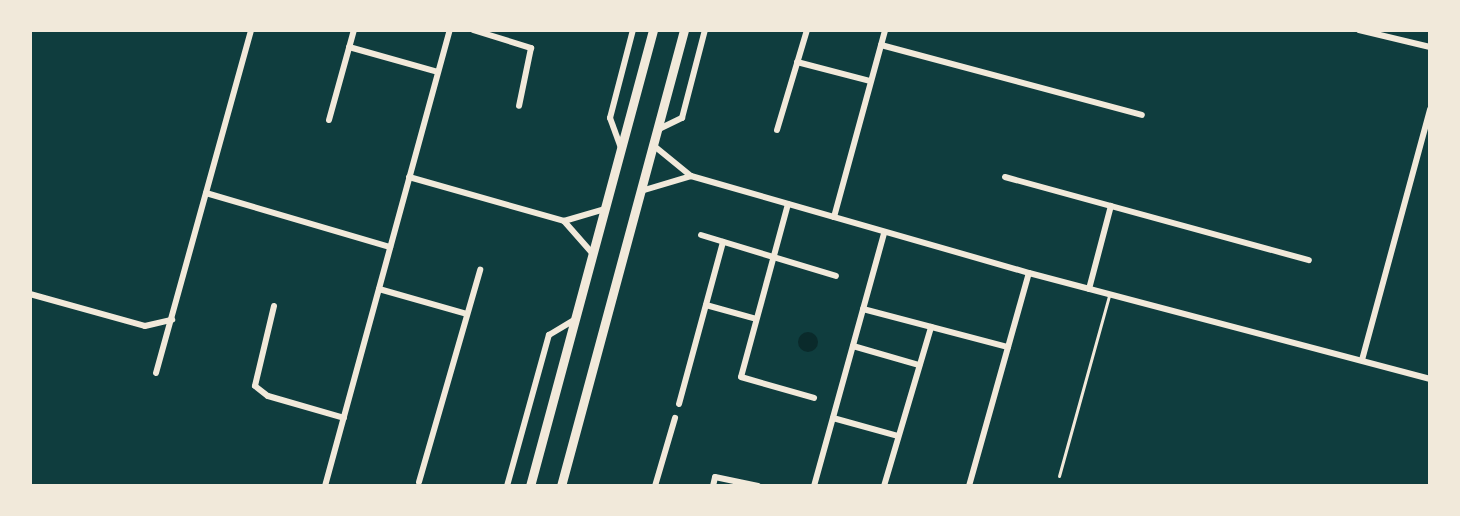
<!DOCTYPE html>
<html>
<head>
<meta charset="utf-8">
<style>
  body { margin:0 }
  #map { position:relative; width:1460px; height:516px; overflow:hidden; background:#0f3d3e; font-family:"Alegreya Sans",sans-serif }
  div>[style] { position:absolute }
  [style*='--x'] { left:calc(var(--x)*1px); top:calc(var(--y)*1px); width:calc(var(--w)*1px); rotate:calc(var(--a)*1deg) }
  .water>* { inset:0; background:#0a2a2b }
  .round { border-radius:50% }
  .service>* { height:3px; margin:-1.5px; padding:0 1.5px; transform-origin:1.5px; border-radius:1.5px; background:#f1e9da }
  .minor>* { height:6px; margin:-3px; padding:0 3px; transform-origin:3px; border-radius:3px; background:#f1e9da }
  .secondary>* { height:9px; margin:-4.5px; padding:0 4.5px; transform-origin:4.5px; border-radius:4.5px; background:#f1e9da }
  span { translate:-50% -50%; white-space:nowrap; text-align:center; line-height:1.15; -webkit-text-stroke:6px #f1e9da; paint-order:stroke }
  .frame { position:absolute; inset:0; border:32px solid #f1e9da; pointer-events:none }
</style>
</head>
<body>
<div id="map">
  <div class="water">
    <i class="round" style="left:798px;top:332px;width:20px;height:20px"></i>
  </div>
  <div class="service">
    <i style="--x:1059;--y:476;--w:187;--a:-74.5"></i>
  </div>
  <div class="minor">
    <i style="--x:473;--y:30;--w:61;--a:17.2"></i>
    <i style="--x:531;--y:48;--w:59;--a:101.7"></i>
    <i style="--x:1359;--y:30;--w:73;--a:13.5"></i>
    <i style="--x:881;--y:45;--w:270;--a:15"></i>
    <i style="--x:349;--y:47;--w:92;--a:15.7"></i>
    <i style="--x:797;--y:62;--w:75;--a:14.6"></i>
    <i style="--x:329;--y:120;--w:93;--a:-74.5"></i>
    <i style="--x:657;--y:130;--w:28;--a:-26"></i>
    <i style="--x:682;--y:118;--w:91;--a:-75.4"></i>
    <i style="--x:777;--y:130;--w:104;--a:-73.3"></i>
    <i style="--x:653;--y:145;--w:49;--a:39.2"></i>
    <i style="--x:691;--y:176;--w:352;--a:16"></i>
    <i style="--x:1029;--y:273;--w:415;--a:14.8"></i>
    <i style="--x:621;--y:148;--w:32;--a:-110"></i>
    <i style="--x:610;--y:118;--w:91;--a:-75.4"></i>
    <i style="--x:409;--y:177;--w:161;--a:15.8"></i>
    <i style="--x:1005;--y:177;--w:315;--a:15.3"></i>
    <i style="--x:641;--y:191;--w:52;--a:-16.7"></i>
    <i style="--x:206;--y:193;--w:192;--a:16.4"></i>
    <i style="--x:788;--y:204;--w:179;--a:105.2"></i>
    <i style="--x:741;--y:377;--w:76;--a:16"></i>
    <i style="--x:834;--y:217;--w:194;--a:-74.7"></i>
    <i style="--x:701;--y:235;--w:141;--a:16.9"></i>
    <i style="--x:593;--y:254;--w:44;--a:-131.3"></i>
    <i style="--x:564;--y:221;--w:43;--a:-16.3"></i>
    <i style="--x:379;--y:289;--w:91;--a:15.9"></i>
    <i style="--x:1089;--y:289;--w:86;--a:-75.2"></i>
    <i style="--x:30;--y:294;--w:119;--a:15.5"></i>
    <i style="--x:145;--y:326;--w:28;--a:-13"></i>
    <i style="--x:706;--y:305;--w:52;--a:15.6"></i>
    <i style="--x:274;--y:306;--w:82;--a:103.4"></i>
    <i style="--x:255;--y:386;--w:16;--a:38"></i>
    <i style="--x:268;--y:396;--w:79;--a:16.1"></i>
    <i style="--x:863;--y:309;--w:150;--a:14.7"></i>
    <i style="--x:853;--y:346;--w:69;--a:16.1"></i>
    <i style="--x:1362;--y:360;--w:260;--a:-74.8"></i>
    <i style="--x:156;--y:373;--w:356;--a:-74.5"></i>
    <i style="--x:679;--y:404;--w:168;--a:-74.8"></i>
    <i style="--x:833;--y:418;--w:67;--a:15.5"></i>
    <i style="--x:419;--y:482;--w:221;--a:-73.9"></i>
    <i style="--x:325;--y:486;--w:473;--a:-74.7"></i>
    <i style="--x:507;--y:486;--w:157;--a:-74.5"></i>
    <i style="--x:549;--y:335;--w:29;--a:-31"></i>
    <i style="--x:655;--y:486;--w:71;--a:-73.6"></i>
    <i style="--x:713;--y:486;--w:9;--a:-77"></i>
    <i style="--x:715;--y:477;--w:44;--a:11.8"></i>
    <i style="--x:814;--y:486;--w:263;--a:-74.5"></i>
    <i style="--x:884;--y:486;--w:166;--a:-73.5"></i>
    <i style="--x:969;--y:486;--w:221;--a:-74.3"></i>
  </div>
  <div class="secondary">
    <i style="--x:530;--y:486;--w:472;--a:-74.9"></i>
    <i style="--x:561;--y:486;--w:472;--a:-74.9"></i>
  </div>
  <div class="frame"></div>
</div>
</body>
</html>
